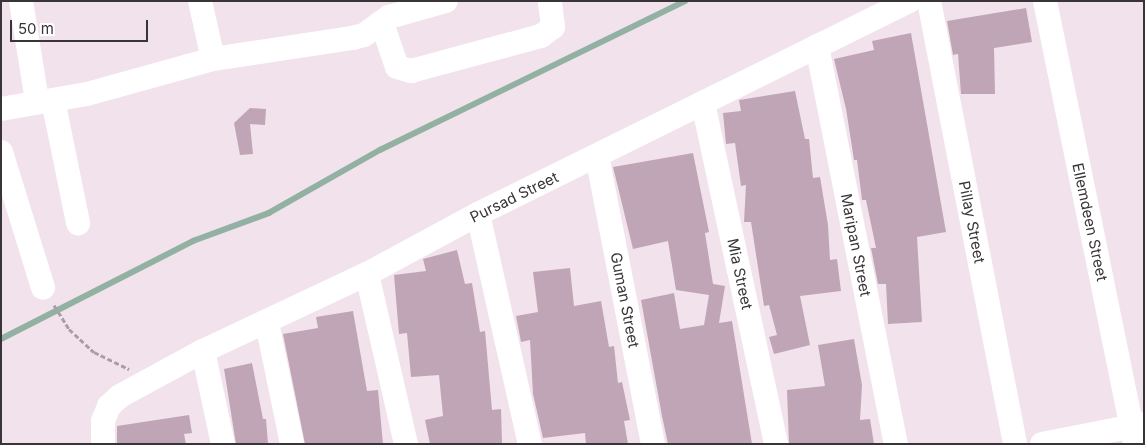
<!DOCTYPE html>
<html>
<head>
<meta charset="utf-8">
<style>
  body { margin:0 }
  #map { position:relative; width:1145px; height:445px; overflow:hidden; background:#f1e2ec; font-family:Inter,sans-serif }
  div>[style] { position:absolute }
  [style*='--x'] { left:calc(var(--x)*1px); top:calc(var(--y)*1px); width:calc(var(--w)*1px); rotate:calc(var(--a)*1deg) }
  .stream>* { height:5.5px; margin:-2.75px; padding:0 2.75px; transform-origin:2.75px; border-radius:2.75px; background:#92b1a2 }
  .building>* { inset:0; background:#c0a5b7 }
  .path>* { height:3px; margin-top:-1.5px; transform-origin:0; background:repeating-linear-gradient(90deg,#a99ea6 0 5px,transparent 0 7.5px) }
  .minor>* { height:24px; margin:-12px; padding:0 12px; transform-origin:12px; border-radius:12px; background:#fff }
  span { translate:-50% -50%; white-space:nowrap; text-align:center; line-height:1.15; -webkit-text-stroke:4px #fff; paint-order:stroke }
  .street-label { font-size:15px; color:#393438 }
  .frame { position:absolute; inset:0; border:2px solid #393438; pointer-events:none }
  .scale { position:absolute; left:10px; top:20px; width:138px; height:22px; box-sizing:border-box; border:2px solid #393438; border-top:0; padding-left:6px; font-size:15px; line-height:18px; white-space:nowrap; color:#393438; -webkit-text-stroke:4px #fff; paint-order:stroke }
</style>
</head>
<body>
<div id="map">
  <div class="stream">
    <i style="--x:1;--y:339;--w:216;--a:-27"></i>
    <i style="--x:193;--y:241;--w:81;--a:-20.2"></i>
    <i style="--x:269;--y:213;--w:128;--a:-29.6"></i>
    <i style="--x:380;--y:150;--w:339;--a:-26"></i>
  </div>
  <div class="building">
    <i style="clip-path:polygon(1026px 8px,1032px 42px,994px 48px,995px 94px,961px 94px,958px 54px,953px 55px,947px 21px)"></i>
    <i style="clip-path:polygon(911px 33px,946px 232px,917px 237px,922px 322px,888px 324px,886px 284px,878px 284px,871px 248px,876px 248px,866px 200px,862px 200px,857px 160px,854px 160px,846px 109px,834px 59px,874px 50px,872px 41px)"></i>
    <i style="clip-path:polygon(795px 91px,805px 139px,809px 139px,813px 178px,820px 177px,828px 225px,830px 260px,837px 259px,841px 291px,800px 296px,810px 345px,774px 354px,769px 337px,777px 335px,769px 305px,764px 306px,751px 222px,744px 222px,746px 185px,741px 186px,735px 143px,726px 144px,723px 113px,741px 111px,739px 100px)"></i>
    <i style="clip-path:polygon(250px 108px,266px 109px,265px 125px,250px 124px,253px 154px,240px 155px,234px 123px)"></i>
    <i style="clip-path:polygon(693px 153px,709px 232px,705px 233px,713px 284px,725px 286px,719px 323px,732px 321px,752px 444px,668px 444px,662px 416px,641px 300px,674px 293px,680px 329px,704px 325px,709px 295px,676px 290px,668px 241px,633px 249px,613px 167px)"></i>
    <i style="clip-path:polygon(457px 250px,465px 284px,472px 283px,480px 332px,485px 331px,492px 410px,501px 409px,502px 443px,430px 444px,425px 420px,443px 416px,439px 375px,411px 377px,407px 333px,399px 334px,394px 275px,426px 271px,423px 259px)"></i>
    <i style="clip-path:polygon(570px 268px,574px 306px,601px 301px,609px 347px,614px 346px,618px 383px,622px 382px,630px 420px,624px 421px,628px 444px,586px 444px,585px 433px,543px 438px,533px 394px,530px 340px,521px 342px,516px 316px,538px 312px,533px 272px)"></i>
    <i style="clip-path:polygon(353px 311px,367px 391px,378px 390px,383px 444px,305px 444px,283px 334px,318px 328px,316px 317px)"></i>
    <i style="clip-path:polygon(854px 339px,862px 385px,860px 420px,870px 419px,874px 444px,789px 444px,787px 390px,825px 386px,818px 345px)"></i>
    <i style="clip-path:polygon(252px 363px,263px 419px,266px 419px,268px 444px,236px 444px,224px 369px)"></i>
    <i style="clip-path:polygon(189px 415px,192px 433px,184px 434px,186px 444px,117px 444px,117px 426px)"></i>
  </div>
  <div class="path">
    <i style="--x:54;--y:305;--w:28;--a:58"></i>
    <i style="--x:69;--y:329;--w:34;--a:43"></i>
    <i style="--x:94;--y:352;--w:39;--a:26"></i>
  </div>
  <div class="minor">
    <i style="--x:21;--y:1;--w:101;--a:80.9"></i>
    <i style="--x:200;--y:1;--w:59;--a:77.4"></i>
    <i style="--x:929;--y:1;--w:451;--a:79"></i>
    <i style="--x:1045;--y:1;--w:452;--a:78.5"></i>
    <i style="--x:382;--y:23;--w:46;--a:71.2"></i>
    <i style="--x:397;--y:67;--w:15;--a:16"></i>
    <i style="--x:411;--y:71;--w:135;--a:-15.1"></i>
    <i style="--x:541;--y:36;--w:15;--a:-37"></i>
    <i style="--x:553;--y:27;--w:26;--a:-97"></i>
    <i style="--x:817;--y:46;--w:406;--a:78.8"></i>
    <i style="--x:53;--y:100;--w:126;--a:78.5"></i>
    <i style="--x:703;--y:103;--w:349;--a:77.9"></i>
    <i style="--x:1;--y:109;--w:87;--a:-9.9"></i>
    <i style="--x:87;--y:94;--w:131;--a:-15.5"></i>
    <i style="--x:213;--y:59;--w:141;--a:-8.6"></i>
    <i style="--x:352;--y:38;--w:12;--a:-14"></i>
    <i style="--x:364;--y:35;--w:31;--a:-36"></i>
    <i style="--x:389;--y:17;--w:59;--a:-15.7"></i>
    <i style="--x:1;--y:152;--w:142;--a:72.8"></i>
    <i style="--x:597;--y:156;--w:293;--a:79"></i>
    <i style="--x:478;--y:214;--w:236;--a:77.3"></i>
    <i style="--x:367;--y:274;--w:174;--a:77.1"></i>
    <i style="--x:267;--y:323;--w:124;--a:78.3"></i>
    <i style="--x:203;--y:351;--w:95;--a:77.9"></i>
    <i style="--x:103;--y:444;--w:23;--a:-90"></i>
    <i style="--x:103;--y:421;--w:16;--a:-68"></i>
    <i style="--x:109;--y:406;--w:15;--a:-42"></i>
    <i style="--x:120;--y:396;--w:94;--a:-28.5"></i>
    <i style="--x:203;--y:351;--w:181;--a:-25.2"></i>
    <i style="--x:367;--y:274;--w:126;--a:-28.4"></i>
    <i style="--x:478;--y:214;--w:481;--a:-26.3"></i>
    <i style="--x:1042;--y:444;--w:104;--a:-11.1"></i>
  </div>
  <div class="street-label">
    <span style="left:514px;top:197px;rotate:-26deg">Pursad Street</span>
    <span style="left:972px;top:222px;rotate:79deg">Pillay Street</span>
    <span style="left:1090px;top:222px;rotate:78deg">Ellemdeen Street</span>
    <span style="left:856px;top:245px;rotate:79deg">Maripan Street</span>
    <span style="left:740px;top:274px;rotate:78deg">Mia Street</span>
    <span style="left:625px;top:300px;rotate:79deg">Guman Street</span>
  </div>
  <div class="frame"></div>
  <div class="scale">50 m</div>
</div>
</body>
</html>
